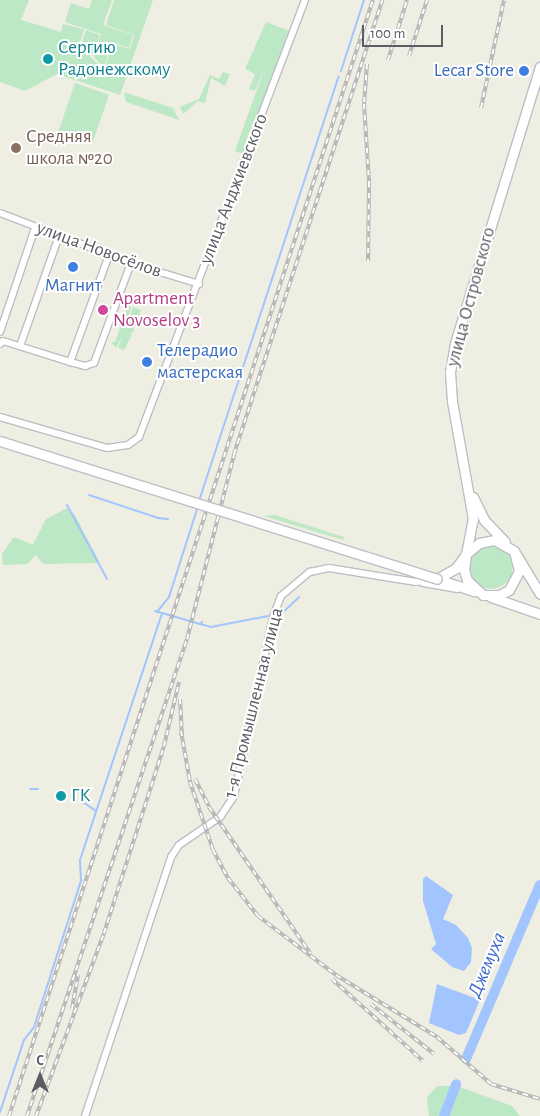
<!DOCTYPE html>
<html>
<head>
<meta charset="utf-8">
<style>
  body { margin:0 }
  #map { position:relative; width:540px; height:1116px; overflow:hidden; background:#efeee2; font-family:"Alegreya Sans",sans-serif }
  div>[style] { position:absolute }
  [style*='--x'] { left:calc(var(--x)*1px); top:calc(var(--y)*1px); width:calc(var(--w)*1px); rotate:calc(var(--a)*1deg) }
  .green>* { inset:0; background:#bde8c5; transform-origin:0 0 }
  .round { border-radius:50% }
  .water>* { inset:0; background:#a2c5ff }
  .stream>* { height:2px; margin:-1px; padding:0 1px; transform-origin:1px; border-radius:1px; background:#a2c5ff }
  .river>* { height:10px; margin:-5px; padding:0 5px; transform-origin:5px; border-radius:5px; background:#a2c5ff }
  .roads { filter:drop-shadow(1px 0 #bdbec5) drop-shadow(-1px 0 #bdbec5) drop-shadow(0 1px #bdbec5) drop-shadow(0 -1px #bdbec5) }
  .street>* { height:6px; margin:-3px; padding:0 3px; transform-origin:3px; border-radius:3px; background:#fff }
  .secondary>* { height:9px; margin:-4.5px; padding:0 4.5px; transform-origin:4.5px; border-radius:4.5px; background:#fff }
  .rail>* { height:4px; margin-top:-2px; transform-origin:0; background:repeating-linear-gradient(90deg,#fff 0 5.5px,#b6b6b7 0 11px); box-sizing:border-box; border-block:1px solid #b6b6b7 }
  .bridges { filter:drop-shadow(1px 0 #bdbfc7) drop-shadow(-1px 0 #bdbfc7) drop-shadow(0 1px #bdbfc7) drop-shadow(0 -1px #bdbfc7) }
  .secondary-bridge>* { height:9px; margin:-4.5px; padding:0 4.5px; transform-origin:4.5px; border-radius:4.5px; background:#fff }
  .dots>* { width:14px; height:14px; translate:-50% -50%; box-sizing:border-box; border:2px solid #fff; border-radius:50% }
  span { translate:-50% -50%; white-space:nowrap; text-align:center; line-height:1.15; -webkit-text-stroke:4px #fff; paint-order:stroke }
  .culture-label { font-size:19px; color:#0d838f }
  .left { translate:0 -50%; text-align:left }
  .shop-label { font-size:19px; color:#366cbe }
  .right { translate:-100% -50%; text-align:right }
  .education-label { font-size:19px; color:#785e54 }
  .street-label { font-size:19px; color:#5b5d64 }
  .hotel-label { font-size:19px; color:#b23c85 }
  .water-label { font-size:20px; color:#3c67cb; font-style:italic }
  .north { position:absolute; left:15px; top:1051px; width:50px; height:50px; -webkit-text-stroke:4px #fff; paint-order:stroke; rotate:0deg; font-size:14px; font-weight:700; line-height:20px; text-align:center; color:#5b5d64 }
  .north::after { content:''; display:block; margin:auto; width:18px; height:22px; background:#5b5d64; clip-path:polygon(50% 0,100% 100%,50% 72%,0 100%) }
  .scale { position:absolute; left:362px; top:25px; width:81px; height:22px; box-sizing:border-box; border:2px solid #5b5d64; border-top:0; padding-left:6px; font-size:15px; line-height:18px; white-space:nowrap; color:#5b5d64; -webkit-text-stroke:4px #fff; paint-order:stroke }
</style>
</head>
<body>
<div id="map">
  <div class="green">
    <i style="clip-path:polygon(0 0,29px 0,21px 20px,61px 32px,63px 24px,84px 29px,79px 46px,104px 70px,113px 44px,130px 49px,134px 35px,106px 25px,114px 0,153px 0,120px 95px,57px 74px,25px 91px,0 82px)"></i>
    <i style="clip-path:polygon(92px 0,112px 0,103px 25px,133px 35px,129px 48px,112px 42px,104px 68px,94px 57px,101px 34px,65px 22px,71px 3px,89px 9px)"></i>
    <i style="clip-path:polygon(266px 22px,290px 31px,244px 153px,240px 153px,235px 151px,266px 64px,255px 91px,249px 89px,255px 74px,245px 69px)"></i>
    <i style="clip-path:polygon(86px 30px,100px 35px,93px 56px,81px 45px)"></i>
    <i style="clip-path:polygon(223px 72px,230px 74px,225px 86px,211px 78px,205px 103px,198px 101px,183px 114px,180px 107px,199px 99px,210px 75px,219px 79px)"></i>
    <i style="left:75px;top:83px;width:36px;height:51px;rotate:19deg"></i>
    <i style="clip-path:polygon(124px 92px,173px 108px,179px 120px,126px 102px)"></i>
    <i style="clip-path:polygon(128px 305px,131px 307px,128px 321px,133px 307px,141px 310px,136px 323px,131px 324px,134px 328px,133px 333px,129px 332px,132px 335px,124px 350px,118px 348px,122px 336px,116px 348px,111px 342px,115px 342px,126px 311px,124px 309px)"></i>
    <i style="clip-path:polygon(67px 508px,75px 515px,100px 563px,43px 564px,36px 555px,27px 564px,3px 565px,2px 554px,14px 537px,33px 545px,46px 519px)"></i>
    <i style="clip-path:polygon(275px 515px,344px 537px,343px 540px,264px 516px)"></i>
    <i class="round" style="left:467px;top:543px;width:46px;height:46px"></i>
    <i style="clip-path:polygon(437px 1086px,457px 1086px,512px 1106px,520px 1116px,429px 1116px,427px 1097px)"></i>
  </div>
  <div class="water">
    <i style="clip-path:polygon(426px 876px,453px 895px,443px 919px,456px 925px,468px 938px,472px 948px,471px 962px,464px 971px,452px 967px,431px 949px,436px 944px,423px 901px,423px 879px)"></i>
    <i style="clip-path:polygon(437px 984px,480px 1000px,466px 1033px,459px 1035px,429px 1023px)"></i>
  </div>
  <div class="stream">
    <i style="--x:341;--y:71;--w:75;--a:-72.1"></i>
    <i style="--x:89;--y:495;--w:73;--a:18.4"></i>
    <i style="--x:158;--y:518;--w:10;--a:6"></i>
    <i style="--x:199;--y:501;--w:447;--a:-71.8"></i>
    <i style="--x:67;--y:505;--w:84;--a:61.6"></i>
    <i style="--x:155;--y:611;--w:47;--a:16.1"></i>
    <i style="--x:200;--y:624;--w:3;--a:-45"></i>
    <i style="--x:157;--y:612;--w:19;--a:-51"></i>
    <i style="--x:169;--y:597;--w:96;--a:-72.3"></i>
    <i style="--x:281;--y:614;--w:25;--a:-43"></i>
    <i style="--x:200;--y:624;--w:11;--a:15"></i>
    <i style="--x:211;--y:627;--w:58;--a:-10.9"></i>
    <i style="--x:30;--y:789;--w:8;--a:0"></i>
    <i style="--x:83;--y:802;--w:16;--a:35"></i>
    <i style="--x:0;--y:1112;--w:76;--a:-71.6"></i>
    <i style="--x:24;--y:1040;--w:16;--a:-52"></i>
    <i style="--x:34;--y:1027;--w:153;--a:-72.2"></i>
    <i style="--x:81;--y:881;--w:21;--a:-93"></i>
    <i style="--x:80;--y:860;--w:260;--a:-71.6"></i>
  </div>
  <div class="river">
    <i style="--x:466;--y:1059;--w:189;--a:-67"></i>
    <i style="--x:444;--y:1116;--w:34;--a:-69"></i>
  </div>
  <div class="roads">
    <div class="street">
      <i style="--x:0;--y:213;--w:147;--a:20.8"></i>
      <i style="--x:137;--y:265;--w:65;--a:17"></i>
      <i style="--x:109;--y:255;--w:114;--a:110"></i>
      <i style="--x:70;--y:362;--w:16;--a:15"></i>
      <i style="--x:85;--y:366;--w:9;--a:-18"></i>
      <i style="--x:94;--y:363;--w:107;--a:-69.7"></i>
      <i style="--x:0;--y:332;--w:110;--a:-71.4"></i>
      <i style="--x:0;--y:344;--w:4;--a:-45"></i>
      <i style="--x:3;--y:341;--w:70;--a:17.4"></i>
      <i style="--x:20;--y:346;--w:117;--a:-70.5"></i>
      <i style="--x:0;--y:417;--w:111;--a:16.2"></i>
      <i style="--x:107;--y:448;--w:21;--a:-8"></i>
      <i style="--x:128;--y:445;--w:14;--a:-36"></i>
      <i style="--x:139;--y:437;--w:467;--a:-69.2"></i>
      <i style="--x:423;--y:583;--w:35;--a:10"></i>
      <i style="--x:85;--y:1116;--w:273;--a:-71.6"></i>
      <i style="--x:171;--y:857;--w:14;--a:-56"></i>
      <i style="--x:179;--y:845;--w:50;--a:-34.3"></i>
      <i style="--x:220;--y:817;--w:25;--a:-56"></i>
      <i style="--x:234;--y:796;--w:183;--a:-77.7"></i>
      <i style="--x:273;--y:617;--w:22;--a:-69"></i>
      <i style="--x:281;--y:596;--w:38;--a:-40"></i>
      <i style="--x:310;--y:572;--w:19;--a:-12"></i>
      <i style="--x:329;--y:568;--w:88;--a:9.1"></i>
      <i style="--x:416;--y:582;--w:18;--a:-9"></i>
    </div>
    <div class="secondary">
      <i style="--x:473;--y:497;--w:25;--a:64"></i>
      <i style="--x:484;--y:520;--w:30;--a:46"></i>
      <i style="--x:514;--y:551;--w:21;--a:76"></i>
      <i style="--x:519;--y:571;--w:21;--a:118"></i>
      <i style="--x:509;--y:590;--w:11;--a:153"></i>
      <i style="--x:499;--y:595;--w:16;--a:180"></i>
      <i style="--x:483;--y:595;--w:22;--a:-137"></i>
      <i style="--x:467;--y:580;--w:10;--a:-107"></i>
      <i style="--x:464;--y:570;--w:16;--a:-83"></i>
      <i style="--x:466;--y:554;--w:17;--a:-40"></i>
      <i style="--x:479;--y:543;--w:16;--a:-11"></i>
      <i style="--x:495;--y:540;--w:22;--a:30"></i>
      <i style="--x:514;--y:551;--w:50;--a:58.8"></i>
      <i style="--x:437;--y:579;--w:22;--a:-30"></i>
      <i style="--x:456;--y:568;--w:17;--a:-54"></i>
      <i style="--x:466;--y:554;--w:36;--a:-79"></i>
      <i style="--x:473;--y:519;--w:120;--a:-100.1"></i>
      <i style="--x:452;--y:401;--w:29;--a:-94"></i>
      <i style="--x:450;--y:372;--w:29;--a:-80"></i>
      <i style="--x:455;--y:343;--w:289;--a:-72.9"></i>
      <i style="--x:437;--y:579;--w:40;--a:18"></i>
      <i style="--x:491;--y:597;--w:52;--a:19.1"></i>
    </div>
  </div>
  <div class="rail">
    <i style="--x:409;--y:56;--w:59;--a:-72.2"></i>
    <i style="--x:388;--y:60;--w:63;--a:-72.4"></i>
    <i style="--x:367;--y:64;--w:40;--a:94.3"></i>
    <i style="--x:364;--y:104;--w:78;--a:86.3"></i>
    <i style="--x:369;--y:182;--w:79;--a:90.7"></i>
    <i style="--x:481;--y:108;--w:110;--a:-78"></i>
    <i style="--x:180;--y:699;--w:37;--a:87"></i>
    <i style="--x:181;--y:731;--w:52;--a:80"></i>
    <i style="--x:190;--y:782;--w:72;--a:71.3"></i>
    <i style="--x:213;--y:850;--w:32;--a:62"></i>
    <i style="--x:228;--y:878;--w:48;--a:51.7"></i>
    <i style="--x:258;--y:916;--w:98;--a:37.1"></i>
    <i style="--x:336;--y:975;--w:119;--a:31.5"></i>
    <i style="--x:437;--y:1037;--w:72;--a:41"></i>
    <i style="--x:491;--y:1084;--w:51;--a:17"></i>
    <i style="--x:195;--y:779;--w:31;--a:63"></i>
    <i style="--x:209;--y:807;--w:178;--a:55.3"></i>
    <i style="--x:332;--y:979;--w:122;--a:42"></i>
    <i style="--x:371;--y:1004;--w:80;--a:38.4"></i>
    <i style="--x:72;--y:1009;--w:35;--a:-80"></i>
    <i style="--x:9;--y:1116;--w:1174;--a:-71.94"></i>
    <i style="--x:27;--y:1116;--w:503;--a:-71.46"></i>
    <i style="--x:187;--y:639;--w:191;--a:-75.7"></i>
    <i style="--x:234;--y:454;--w:478;--a:-71.9"></i>
    <i style="--x:36;--y:1116;--w:195;--a:-69.6"></i>
    <i style="--x:104;--y:933;--w:196;--a:-72.2"></i>
    <i style="--x:164;--y:746;--w:66;--a:-76.8"></i>
  </div>
  <div class="bridges">
    <div class="secondary-bridge">
      <i style="--x:0;--y:441;--w:458;--a:17.5"></i>
    </div>
  </div>
  <div class="dots">
    <i style="left:48px;top:59px;background:#0f9aa8"></i>
    <i style="left:524px;top:71px;background:#3f7fe0"></i>
    <i style="left:16px;top:148px;background:#8d6e63"></i>
    <i style="left:73px;top:267px;background:#3f7fe0"></i>
    <i style="left:103px;top:310px;background:#d1479c"></i>
    <i style="left:147px;top:362px;background:#3f7fe0"></i>
    <i style="left:61px;top:796px;background:#0f9aa8"></i>
  </div>
  <div class="culture-label">
    <span class="left" style="left:58px;top:59px">Сергию<br>Радонежскому</span>
    <span class="left" style="left:71px;top:796px">ГК</span>
  </div>
  <div class="shop-label">
    <span class="right" style="left:514px;top:71px">Lecar Store</span>
    <span style="left:73px;top:286px">Магнит</span>
    <span class="left" style="left:157px;top:362px">Телерадио<br>мастерская</span>
  </div>
  <div class="education-label">
    <span class="left" style="left:26px;top:148px">Средняя<br>школа №20</span>
  </div>
  <div class="street-label">
    <span style="left:234px;top:189px;rotate:-69deg">улица Анджиевского</span>
    <span style="left:99px;top:250px;rotate:20deg">улица Новосёлов</span>
    <span style="left:471px;top:297px;rotate:-75deg">улица Островского</span>
    <span style="left:254px;top:703px;rotate:-76deg">1-я Промышленная улица</span>
  </div>
  <div class="hotel-label">
    <span class="left" style="left:113px;top:310px">Apartment<br>Novoselov 3</span>
  </div>
  <div class="water-label">
    <span style="left:487px;top:965px;rotate:-67deg">Джемуха</span>
  </div>
  <div class="north">С</div>
  <div class="scale">100 m</div>
</div>
</body>
</html>
